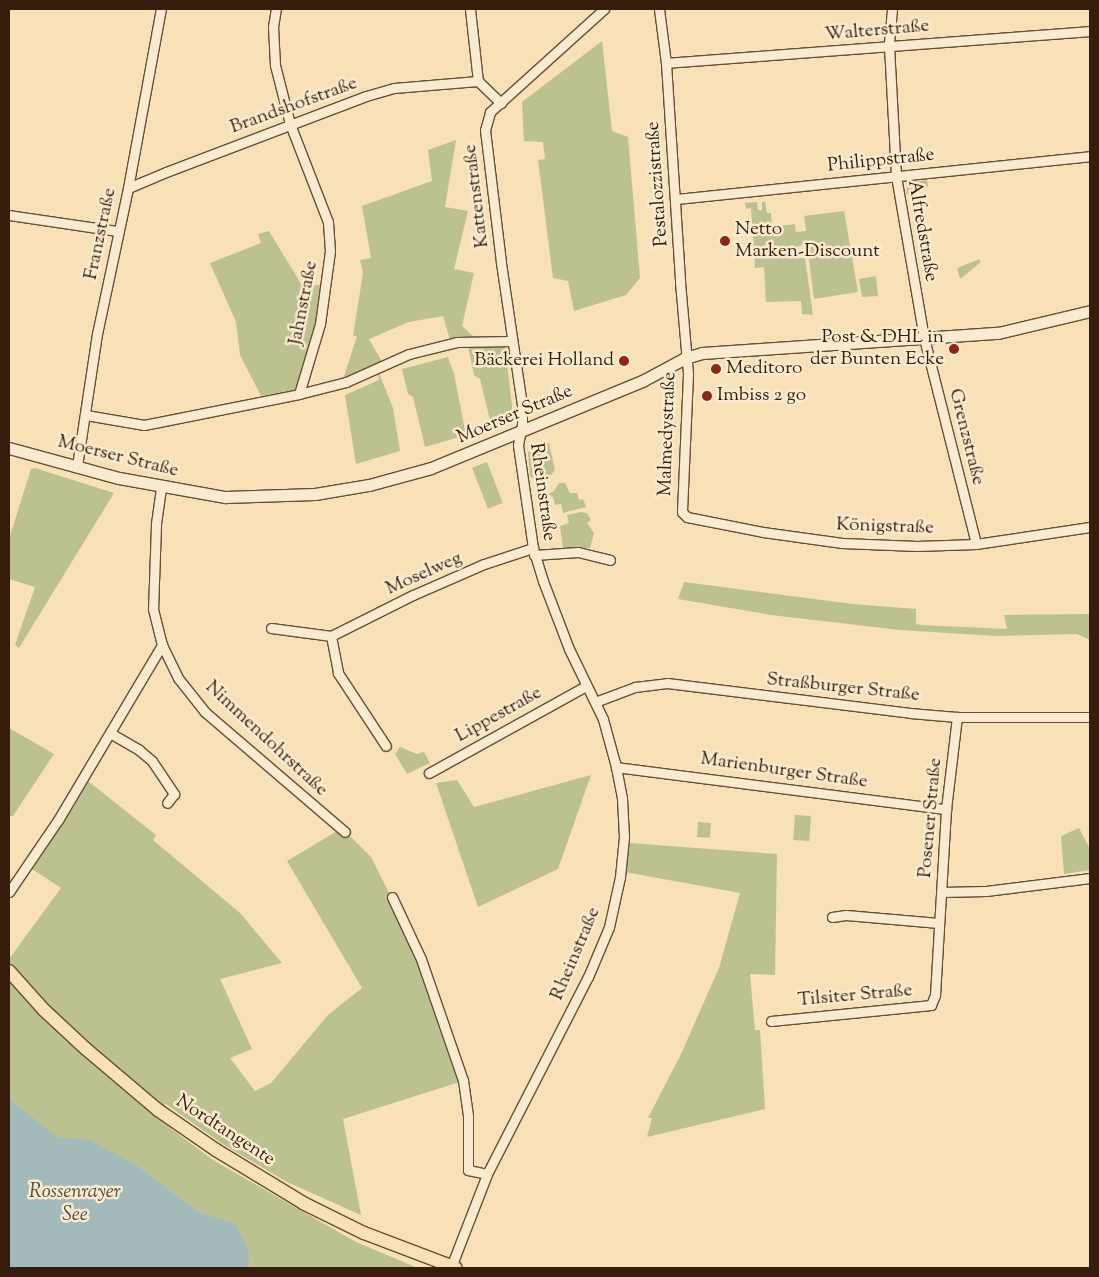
<!DOCTYPE html>
<html>
<head>
<meta charset="utf-8">
<style>
  body { margin:0 }
  #map { position:relative; width:1099px; height:1277px; overflow:hidden; background:#f8e0b7; font-family:"Sorts Mill Goudy",serif }
  div>[style] { position:absolute }
  [style*='--x'] { left:calc(var(--x)*1px); top:calc(var(--y)*1px); width:calc(var(--w)*1px); rotate:calc(var(--a)*1deg) }
  .green>* { inset:0; background:#bcc28f; transform-origin:0 0 }
  .water>* { inset:0; background:#a2bab9 }
  .roads { filter:drop-shadow(1px 0 #664e36) drop-shadow(-1px 0 #664e36) drop-shadow(0 1px #664e36) drop-shadow(0 -1px #664e36) }
  .street>* { height:9px; margin:-4.5px; padding:0 4.5px; transform-origin:4.5px; border-radius:4.5px; background:#faebd0 }
  .secondary>* { height:11px; margin:-5.5px; padding:0 5.5px; transform-origin:5.5px; border-radius:5.5px; background:#faebd0 }
  .primary>* { height:12px; margin:-6px; padding:0 6px; transform-origin:6px; border-radius:6px; background:#f8e0b7 }
  .dots>* { width:14px; height:14px; translate:-50% -50%; box-sizing:border-box; border:2px solid #faebd0; border-radius:50% }
  span { translate:-50% -50%; white-space:nowrap; text-align:center; line-height:1.15; -webkit-text-stroke:5px #faebd0; paint-order:stroke }
  .street-label { font-size:19px; color:#361d0b }
  .poi-label { font-size:19px; color:#361d0b }
  .left { translate:0 -50%; text-align:left }
  .right { translate:-100% -50%; text-align:right }
  .water-label { font-size:20px; color:#564c3f; font-style:italic }
  .frame { position:absolute; inset:0; border:10px solid #361d0b; pointer-events:none }
</style>
</head>
<body>
<div id="map">
  <div class="green">
    <i style="clip-path:polygon(602px 41px,612px 131px,628px 137px,640px 278px,626px 295px,574px 311px,568px 281px,553px 278px,538px 160px,545px 159px,543px 142px,524px 141px,522px 102px)"></i>
    <i style="clip-path:polygon(456px 140px,445px 207px,468px 211px,454px 269px,474px 273px,462px 326px,474px 337px,450px 340px,443px 316px,409px 322px,369px 339px,384px 365px,377px 368px,393px 408px,400px 451px,356px 464px,345px 395px,379px 380px,377px 368px,342px 383px,357px 336px,353px 336px,363px 273px,360px 260px,371px 258px,362px 206px,432px 181px,428px 150px)"></i>
    <i style="clip-path:polygon(927px 180px,928px 187px,912px 188px,912px 193px,906px 194px,908px 183px)"></i>
    <i style="clip-path:polygon(757px 202px,758px 210px,762px 210px,762px 202px,765px 202px,767px 213px,771px 213px,772px 227px,795px 224px,796px 232px,806px 231px,804px 216px,844px 211px,858px 292px,814px 299px,807px 243px,794px 248px,799px 258px,805px 258px,813px 315px,802px 314px,801px 301px,766px 302px,764px 267px,755px 268px,751px 208px,746px 209px,745px 203px)"></i>
    <i style="clip-path:polygon(269px 231px,303px 287px,326px 284px,300px 389px,261px 396px,240px 355px,236px 322px,210px 263px,261px 243px,258px 234px)"></i>
    <i style="clip-path:polygon(980px 259px,980px 263px,960px 279px,957px 268px)"></i>
    <i style="clip-path:polygon(876px 276px,878px 296px,862px 297px,859px 279px)"></i>
    <i style="clip-path:polygon(467px 342px,505px 345px,513px 415px,491px 424px,480px 379px,474px 375px)"></i>
    <i style="clip-path:polygon(448px 357px,454px 374px,466px 435px,425px 447px,413px 397px,408px 394px,402px 369px)"></i>
    <i style="clip-path:polygon(549px 443px,555px 470px,551px 475px,532px 478px,530px 476px,528px 452px)"></i>
    <i style="left:487px;top:462px;width:44px;height:16px;rotate:69deg"></i>
    <i style="clip-path:polygon(35px 468px,114px 493px,19px 648px,15px 645px,35px 587px,9px 579px,9px 539px,31px 469px)"></i>
    <i style="clip-path:polygon(559px 483px,565px 483px,570px 493px,577px 493px,579px 500px,583px 499px,586px 507px,563px 513px,561px 504px,555px 505px,553px 497px,548px 494px,554px 491px)"></i>
    <i style="clip-path:polygon(581px 512px,587px 513px,591px 520px,587px 523px,594px 533px,590px 548px,563px 548px,560px 526px,569px 523px,567px 515px)"></i>
    <i style="clip-path:polygon(684px 582px,853px 604px,916px 609px,916px 624px,921px 625px,1007px 629px,1004px 615px,1090px 614px,1090px 640px,1077px 634px,996px 636px,900px 630px,771px 615px,678px 599px)"></i>
    <i style="clip-path:polygon(9px 728px,54px 754px,13px 816px,9px 816px)"></i>
    <i style="clip-path:polygon(400px 747px,417px 754px,424px 752px,430px 763px,407px 774px,395px 754px)"></i>
    <i style="clip-path:polygon(591px 775px,558px 869px,478px 907px,436px 783px,457px 780px,474px 807px)"></i>
    <i style="clip-path:polygon(88px 781px,156px 835px,153px 840px,240px 913px,282px 963px,220px 979px,252px 1049px,230px 1058px,255px 1091px,271px 1083px,328px 1015px,362px 988px,287px 861px,342px 828px,371px 857px,418px 951px,463px 1081px,343px 1119px,361px 1215px,287px 1182px,221px 1143px,166px 1104px,158px 1110px,92px 1055px,154px 1116px,213px 1160px,356px 1242px,418px 1268px,248px 1268px,250px 1256px,234px 1224px,199px 1212px,138px 1166px,55px 1137px,9px 1099px,9px 959px,61px 888px,32px 869px)"></i>
    <i style="left:795px;top:815px;width:16px;height:25px;rotate:4deg"></i>
    <i style="left:698px;top:822px;width:13px;height:15px;rotate:4deg"></i>
    <i style="clip-path:polygon(1079px 828px,1090px 849px,1090px 870px,1064px 874px,1061px 836px)"></i>
    <i style="clip-path:polygon(629px 843px,777px 854px,775px 975px,750px 974px,755px 1030px,760px 1030px,765px 1109px,647px 1137px,652px 1118px,648px 1118px,681px 1054px,719px 968px,740px 893px,625px 872px)"></i>
  </div>
  <div class="water">
    <i style="clip-path:polygon(9px 1099px,57px 1137px,89px 1140px,138px 1166px,199px 1212px,236px 1224px,250px 1256px,248px 1268px,9px 1268px)"></i>
  </div>
  <div class="roads">
    <div class="street">
      <i style="--x:470;--y:9;--w:72;--a:83.7"></i>
      <i style="--x:478;--y:81;--w:32;--a:44"></i>
      <i style="--x:659;--y:9;--w:54;--a:82.6"></i>
      <i style="--x:666;--y:63;--w:219;--a:86.3"></i>
      <i style="--x:680;--y:282;--w:92;--a:85"></i>
      <i style="--x:688;--y:374;--w:138;--a:92.5"></i>
      <i style="--x:682;--y:512;--w:7;--a:45"></i>
      <i style="--x:687;--y:517;--w:77;--a:11.2"></i>
      <i style="--x:763;--y:532;--w:80;--a:7.9"></i>
      <i style="--x:842;--y:543;--w:75;--a:2.3"></i>
      <i style="--x:917;--y:546;--w:59;--a:-1.9"></i>
      <i style="--x:976;--y:544;--w:115;--a:-8.5"></i>
      <i style="--x:892;--y:9;--w:37;--a:95"></i>
      <i style="--x:889;--y:46;--w:130;--a:86.9"></i>
      <i style="--x:896;--y:176;--w:164;--a:80.2"></i>
      <i style="--x:924;--y:338;--w:212;--a:75.8"></i>
      <i style="--x:666;--y:63;--w:425;--a:-4.3"></i>
      <i style="--x:128;--y:188;--w:41;--a:-22.8"></i>
      <i style="--x:166;--y:172;--w:214;--a:-20.8"></i>
      <i style="--x:366;--y:96;--w:29;--a:-16"></i>
      <i style="--x:394;--y:88;--w:84;--a:-4.8"></i>
      <i style="--x:676;--y:199;--w:416;--a:-5.9"></i>
      <i style="--x:9;--y:215;--w:110;--a:8.4"></i>
      <i style="--x:299;--y:394;--w:49;--a:-14.3"></i>
      <i style="--x:346;--y:382;--w:69;--a:-24"></i>
      <i style="--x:409;--y:354;--w:49;--a:-14"></i>
      <i style="--x:457;--y:342;--w:54;--a:-1.1"></i>
      <i style="--x:86;--y:415;--w:59;--a:9.8"></i>
      <i style="--x:144;--y:425;--w:158;--a:-11.3"></i>
      <i style="--x:299;--y:394;--w:73;--a:-73.3"></i>
      <i style="--x:320;--y:324;--w:74;--a:-82.2"></i>
      <i style="--x:330;--y:251;--w:29;--a:-94"></i>
      <i style="--x:328;--y:222;--w:105;--a:-111.2"></i>
      <i style="--x:290;--y:124;--w:61;--a:-104.3"></i>
      <i style="--x:275;--y:65;--w:38;--a:-93"></i>
      <i style="--x:273;--y:27;--w:18;--a:-81"></i>
      <i style="--x:77;--y:466;--w:134;--a:-81.4"></i>
      <i style="--x:97;--y:334;--w:149;--a:-78"></i>
      <i style="--x:128;--y:188;--w:182;--a:-79.6"></i>
      <i style="--x:161;--y:488;--w:37;--a:98"></i>
      <i style="--x:156;--y:525;--w:84;--a:92"></i>
      <i style="--x:153;--y:609;--w:37;--a:76"></i>
      <i style="--x:162;--y:645;--w:37;--a:64"></i>
      <i style="--x:178;--y:678;--w:43;--a:51.5"></i>
      <i style="--x:205;--y:712;--w:184;--a:40.6"></i>
      <i style="--x:534;--y:555;--w:44;--a:-3.9"></i>
      <i style="--x:578;--y:552;--w:33;--a:14"></i>
      <i style="--x:271;--y:628;--w:61;--a:7.6"></i>
      <i style="--x:331;--y:636;--w:92;--a:-26.6"></i>
      <i style="--x:413;--y:595;--w:77;--a:-23.6"></i>
      <i style="--x:484;--y:564;--w:52;--a:-18.1"></i>
      <i style="--x:331;--y:636;--w:38;--a:79"></i>
      <i style="--x:338;--y:673;--w:87;--a:56.7"></i>
      <i style="--x:595;--y:702;--w:43;--a:-20.6"></i>
      <i style="--x:635;--y:687;--w:32;--a:-7"></i>
      <i style="--x:667;--y:683;--w:245;--a:7"></i>
      <i style="--x:910;--y:713;--w:47;--a:4.9"></i>
      <i style="--x:957;--y:717;--w:133;--a:0"></i>
      <i style="--x:110;--y:733;--w:34;--a:30"></i>
      <i style="--x:139;--y:750;--w:17;--a:40"></i>
      <i style="--x:152;--y:761;--w:40;--a:56"></i>
      <i style="--x:174;--y:794;--w:11;--a:128"></i>
      <i style="--x:616;--y:767;--w:333;--a:7.3"></i>
      <i style="--x:429;--y:773;--w:179;--a:-29"></i>
      <i style="--x:9;--y:892;--w:87;--a:-55.8"></i>
      <i style="--x:58;--y:820;--w:204;--a:-59.3"></i>
      <i style="--x:941;--y:892;--w:45;--a:-1.3"></i>
      <i style="--x:986;--y:891;--w:105;--a:-7.1"></i>
      <i style="--x:392;--y:897;--w:68;--a:64.9"></i>
      <i style="--x:421;--y:959;--w:128;--a:70.9"></i>
      <i style="--x:463;--y:1080;--w:36;--a:82"></i>
      <i style="--x:468;--y:1116;--w:54;--a:90"></i>
      <i style="--x:468;--y:1170;--w:19;--a:12"></i>
      <i style="--x:832;--y:917;--w:14;--a:-8"></i>
      <i style="--x:846;--y:915;--w:93;--a:4.9"></i>
      <i style="--x:771;--y:1021;--w:161;--a:-5.7"></i>
      <i style="--x:931;--y:1005;--w:11;--a:-68"></i>
      <i style="--x:935;--y:995;--w:186;--a:-86.6"></i>
      <i style="--x:946;--y:809;--w:93;--a:-83.2"></i>
      <i style="--x:451;--y:1267;--w:100;--a:-68.8"></i>
      <i style="--x:487;--y:1174;--w:221;--a:-62.9"></i>
      <i style="--x:588;--y:977;--w:54;--a:-67.2"></i>
      <i style="--x:609;--y:927;--w:51;--a:-77.6"></i>
      <i style="--x:620;--y:877;--w:40;--a:-84.3"></i>
      <i style="--x:624;--y:837;--w:39;--a:-93"></i>
      <i style="--x:622;--y:798;--w:36;--a:-101"></i>
      <i style="--x:615;--y:763;--w:46;--a:-105.3"></i>
      <i style="--x:603;--y:719;--w:78;--a:-115.9"></i>
      <i style="--x:569;--y:649;--w:73;--a:-110.9"></i>
      <i style="--x:543;--y:581;--w:34;--a:-107"></i>
      <i style="--x:533;--y:548;--w:104;--a:-98.3"></i>
      <i style="--x:518;--y:445;--w:21;--a:-79"></i>
      <i style="--x:522;--y:424;--w:19;--a:-90"></i>
      <i style="--x:522;--y:405;--w:145;--a:-98.4"></i>
      <i style="--x:501;--y:262;--w:133;--a:-96.9"></i>
      <i style="--x:485;--y:130;--w:19;--a:-74"></i>
      <i style="--x:490;--y:112;--w:154;--a:-42.1"></i>
    </div>
    <div class="secondary">
      <i style="--x:9;--y:448;--w:114;--a:15.3"></i>
      <i style="--x:119;--y:478;--w:108;--a:10.2"></i>
      <i style="--x:225;--y:497;--w:90;--a:-1.9"></i>
      <i style="--x:315;--y:494;--w:55;--a:-9.5"></i>
      <i style="--x:369;--y:485;--w:64;--a:-15.3"></i>
      <i style="--x:431;--y:468;--w:230;--a:-22.4"></i>
      <i style="--x:644;--y:380;--w:47;--a:-28.2"></i>
      <i style="--x:685;--y:358;--w:18;--a:-16"></i>
      <i style="--x:702;--y:353;--w:297;--a:-3.9"></i>
      <i style="--x:998;--y:333;--w:95;--a:-13.4"></i>
    </div>
    <div class="primary">
      <i style="--x:9;--y:971;--w:52;--a:48.1"></i>
      <i style="--x:44;--y:1010;--w:57;--a:42.9"></i>
      <i style="--x:86;--y:1049;--w:94;--a:40.3"></i>
      <i style="--x:158;--y:1110;--w:70;--a:34.6"></i>
      <i style="--x:216;--y:1150;--w:102;--a:31.3"></i>
      <i style="--x:303;--y:1203;--w:68;--a:26.2"></i>
      <i style="--x:364;--y:1233;--w:98;--a:20.8"></i>
    </div>
  </div>
  <div class="dots">
    <i style="left:725px;top:241px;background:#8f2418"></i>
    <i style="left:954px;top:349px;background:#8f2418"></i>
    <i style="left:624px;top:361px;background:#8f2418"></i>
    <i style="left:716px;top:369px;background:#8f2418"></i>
    <i style="left:707px;top:396px;background:#8f2418"></i>
  </div>
  <div class="street-label">
    <span style="left:877px;top:31px;rotate:-5deg">Walterstraße</span>
    <span style="left:294px;top:106px;rotate:-20deg">Brandshofstraße</span>
    <span style="left:881px;top:161px;rotate:-6deg">Philippstraße</span>
    <span style="left:658px;top:184px;rotate:-94deg">Pestalozzistraße</span>
    <span style="left:477px;top:196px;rotate:-97deg">Kattenstraße</span>
    <span style="left:922px;top:231px;rotate:80deg">Alfredstraße</span>
    <span style="left:101px;top:234px;rotate:-78deg">Franzstraße</span>
    <span style="left:304px;top:303px;rotate:-79deg">Jahnstraße</span>
    <span style="left:515px;top:415px;rotate:-23deg">Moerser Straße</span>
    <span style="left:668px;top:434px;rotate:-88deg">Malmedystraße</span>
    <span style="left:966px;top:437px;rotate:76deg">Grenzstraße</span>
    <span style="left:118px;top:457px;rotate:14deg">Moerser Straße</span>
    <span style="left:542px;top:492px;rotate:82deg">Rheinstraße</span>
    <span style="left:885px;top:527px;rotate:2deg">Königstraße</span>
    <span style="left:424px;top:574px;rotate:-24deg">Moselweg</span>
    <span style="left:843px;top:688px;rotate:6deg">Straßburger Straße</span>
    <span style="left:499px;top:715px;rotate:-29deg">Lippestraße</span>
    <span style="left:266px;top:739px;rotate:43deg">Nimmendohrstraße</span>
    <span style="left:784px;top:771px;rotate:8deg">Marienburger Straße</span>
    <span style="left:931px;top:818px;rotate:-85deg">Posener Straße</span>
    <span style="left:576px;top:954px;rotate:-67deg">Rheinstraße</span>
    <span style="left:855px;top:996px;rotate:-5deg">Tilsiter Straße</span>
    <span style="left:225px;top:1131px;rotate:33deg">Nordtangente</span>
  </div>
  <div class="poi-label">
    <span class="left" style="left:735px;top:241px">Netto<br>Marken-Discount</span>
    <span class="right" style="left:944px;top:349px">Post &amp; DHL in<br>der Bunten Ecke</span>
    <span class="right" style="left:614px;top:361px">Bäckerei Holland</span>
    <span class="left" style="left:726px;top:369px">Meditoro</span>
    <span class="left" style="left:717px;top:396px">Imbiss 2 go</span>
  </div>
  <div class="water-label">
    <span style="left:75px;top:1204px">Rossenrayer<br>See</span>
  </div>
  <div class="frame"></div>
</div>
</body>
</html>
